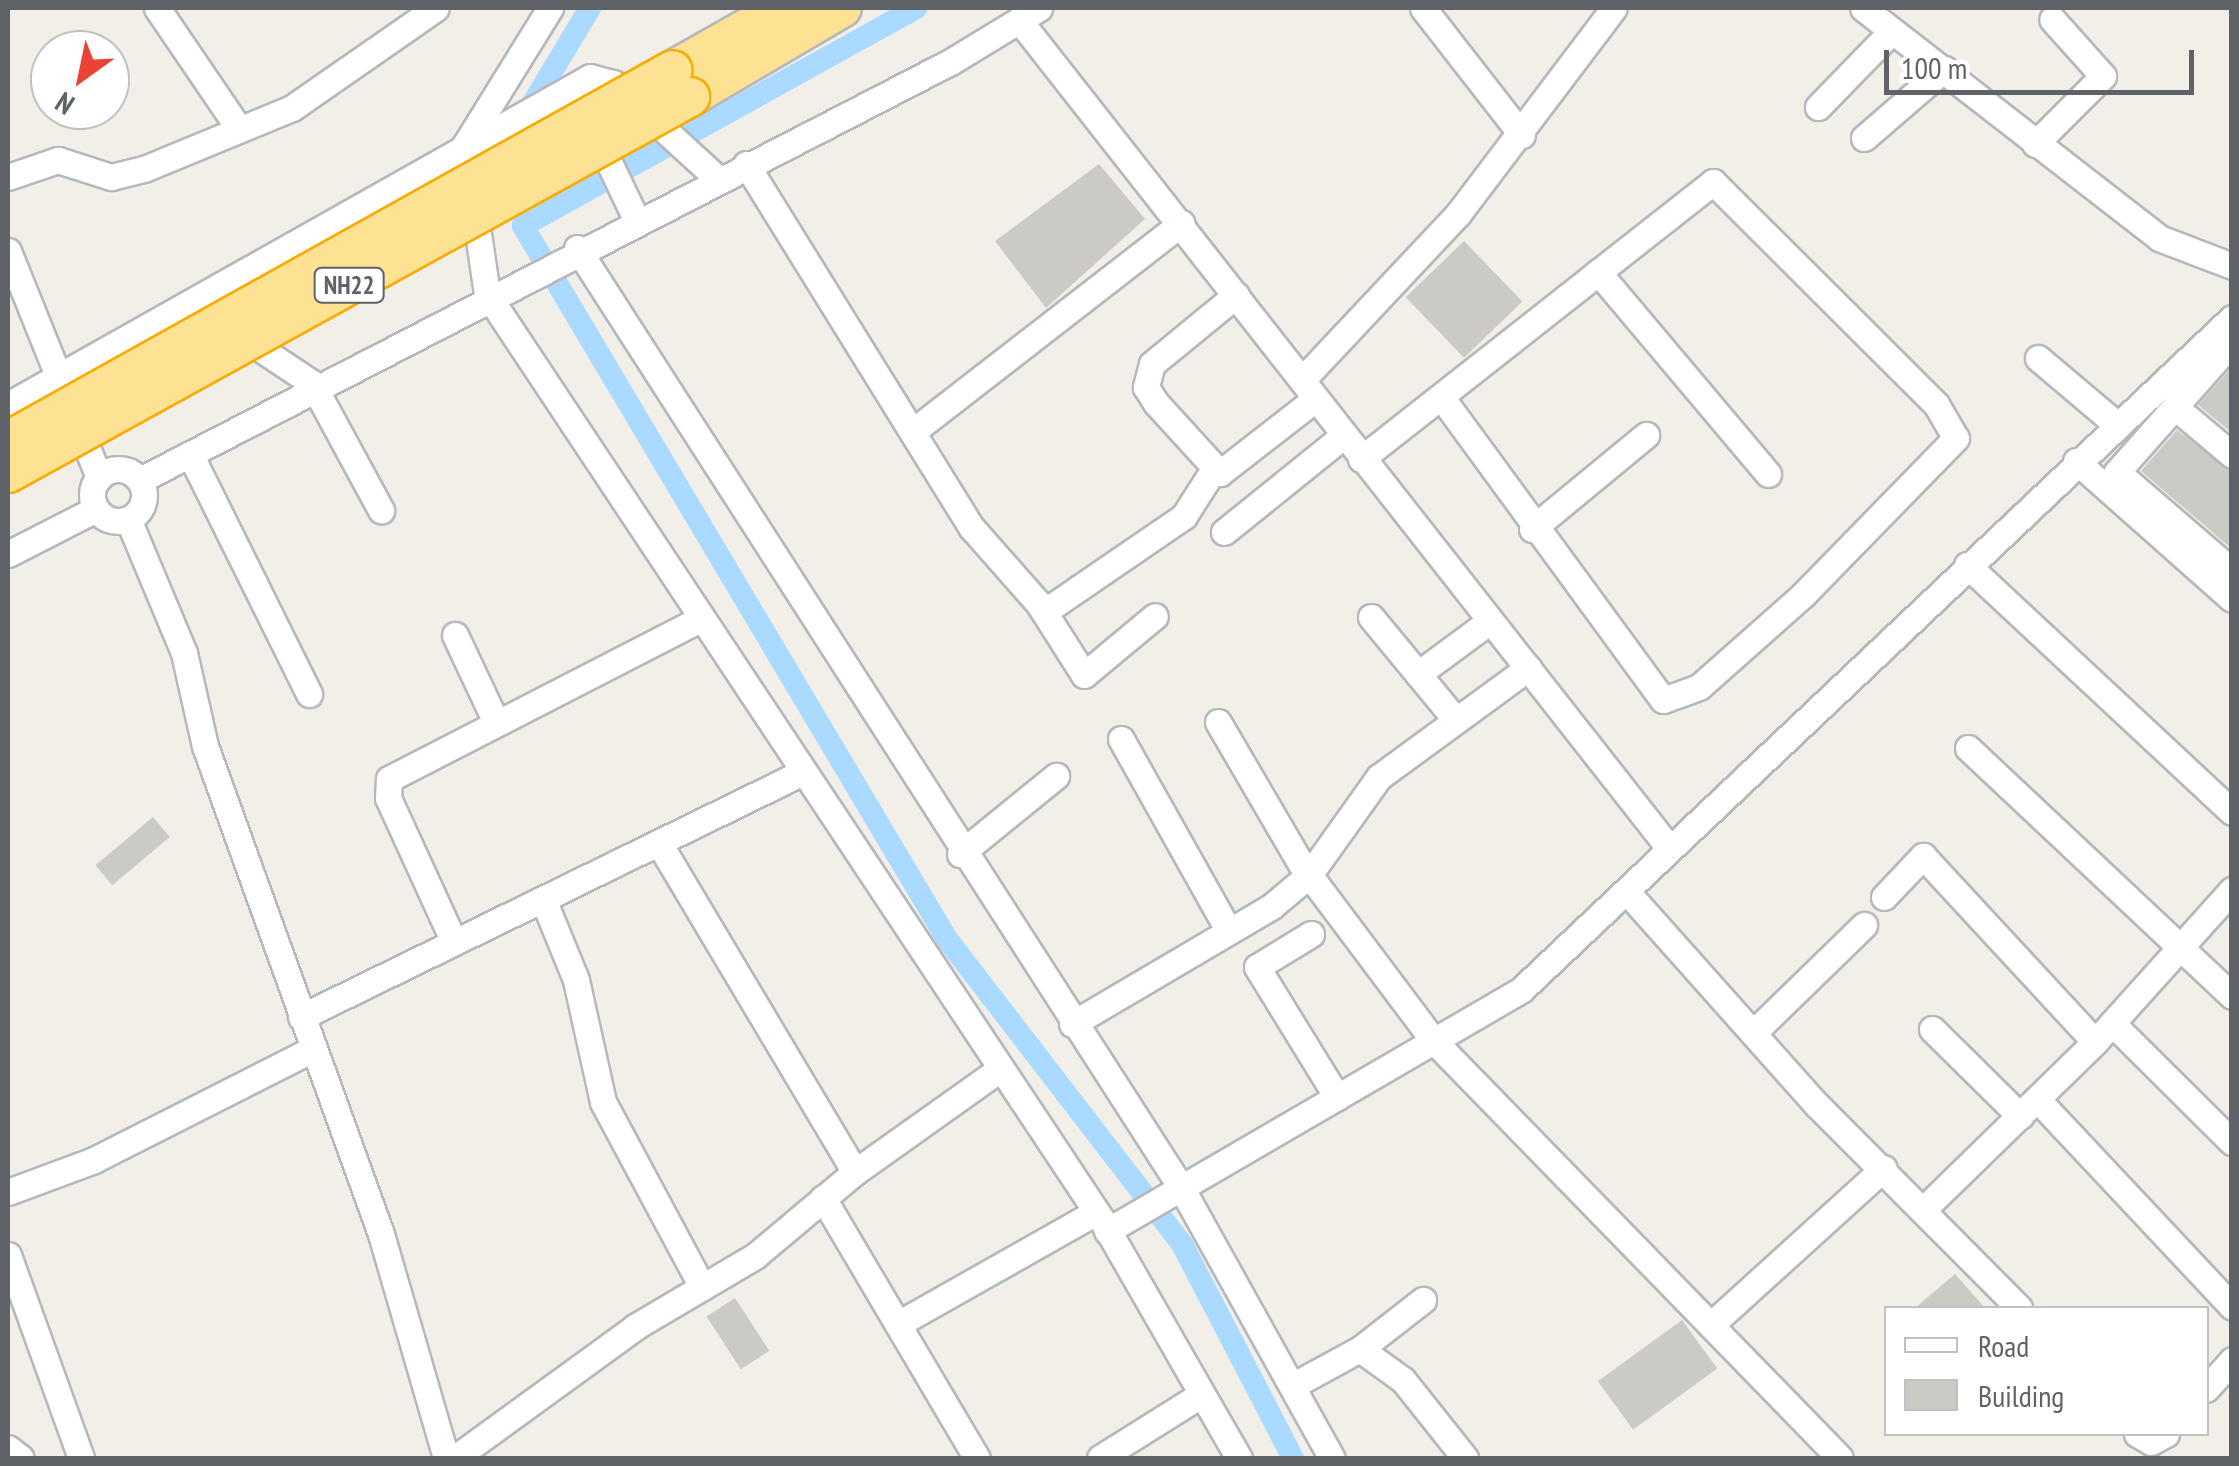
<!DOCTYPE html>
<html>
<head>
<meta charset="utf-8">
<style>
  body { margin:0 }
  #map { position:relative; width:2239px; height:1466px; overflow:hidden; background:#f1efe8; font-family:"PT Sans Narrow",sans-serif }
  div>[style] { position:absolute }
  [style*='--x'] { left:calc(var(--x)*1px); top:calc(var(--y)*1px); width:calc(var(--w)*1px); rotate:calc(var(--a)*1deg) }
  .canal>* { height:22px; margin:-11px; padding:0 11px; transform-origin:11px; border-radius:11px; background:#aadaff }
  .building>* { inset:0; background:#cccac5; transform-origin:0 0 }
  .roads { filter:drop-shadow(2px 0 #b5b8bc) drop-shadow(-2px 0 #b5b8bc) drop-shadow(0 2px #b5b8bc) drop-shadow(0 -2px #b5b8bc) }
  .minor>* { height:25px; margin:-12.5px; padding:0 12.5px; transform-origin:12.5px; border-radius:12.5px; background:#fff }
  .minor>.ring { margin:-12.5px; padding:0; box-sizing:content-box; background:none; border:25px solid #fff; border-radius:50% }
  .highway>* { height:38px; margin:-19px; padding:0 19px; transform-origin:19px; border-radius:19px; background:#fde293 }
  .bridges { filter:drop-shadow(2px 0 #f9ab00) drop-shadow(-2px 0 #f9ab00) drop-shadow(0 2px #f9ab00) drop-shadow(0 -2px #f9ab00) }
  .highway-bridge>* { height:38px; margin:-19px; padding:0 19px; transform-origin:19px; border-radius:19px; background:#fde293 }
  span { translate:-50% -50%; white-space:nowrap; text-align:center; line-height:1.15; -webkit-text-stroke:8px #fff; paint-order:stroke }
  .shield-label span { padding:2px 8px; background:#fff; border:2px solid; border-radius:8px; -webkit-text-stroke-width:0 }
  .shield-label { font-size:25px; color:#5f6368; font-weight:700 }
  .frame { position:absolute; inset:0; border:10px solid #5f6368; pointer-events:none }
  .legend { position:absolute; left:1884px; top:1306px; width:325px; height:130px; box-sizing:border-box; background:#fff; border:2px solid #bfc1c3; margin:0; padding:12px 18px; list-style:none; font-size:30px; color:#5f6368 }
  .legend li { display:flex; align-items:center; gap:20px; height:50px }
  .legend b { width:50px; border:2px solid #bfc1c3 }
  .north { position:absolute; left:30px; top:30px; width:100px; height:100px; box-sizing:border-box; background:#fff; border:2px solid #bfc1c3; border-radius:50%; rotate:213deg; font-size:28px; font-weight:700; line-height:40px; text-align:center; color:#5f6368 }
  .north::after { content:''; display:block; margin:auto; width:35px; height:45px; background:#ea4335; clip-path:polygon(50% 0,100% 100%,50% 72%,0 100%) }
  .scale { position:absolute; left:1884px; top:50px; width:310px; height:45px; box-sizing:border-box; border:5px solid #5f6368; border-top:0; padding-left:12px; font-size:30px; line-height:35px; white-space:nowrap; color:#5f6368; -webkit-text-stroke:8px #fff; paint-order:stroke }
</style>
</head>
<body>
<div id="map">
  <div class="canal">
    <i style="--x:590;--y:8;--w:111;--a:121"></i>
    <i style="--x:533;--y:103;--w:123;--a:94.6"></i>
    <i style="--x:523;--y:226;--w:830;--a:59.26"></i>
    <i style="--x:947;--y:939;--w:387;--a:52.4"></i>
    <i style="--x:1183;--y:1246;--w:239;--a:62.6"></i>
    <i style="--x:523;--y:226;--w:450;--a:-29"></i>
  </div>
  <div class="building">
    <i style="clip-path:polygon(1099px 164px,1145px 219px,1046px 308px,995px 241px)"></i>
    <i style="left:1464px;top:241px;width:84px;height:81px;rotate:46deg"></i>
    <i style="clip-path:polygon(2232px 367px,2232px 433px,2198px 405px)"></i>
    <i style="clip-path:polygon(2177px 430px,2232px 471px,2232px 549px,2141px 471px)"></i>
    <i style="left:153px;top:817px;width:26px;height:75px;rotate:50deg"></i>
    <i style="clip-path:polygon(1955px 1274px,1985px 1308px,1915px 1308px)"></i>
    <i style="left:735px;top:1298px;width:63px;height:34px;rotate:57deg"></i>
    <i style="left:1682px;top:1320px;width:60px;height:104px;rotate:54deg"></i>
  </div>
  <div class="roads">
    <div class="minor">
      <i style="--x:157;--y:8;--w:144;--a:55.8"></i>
      <i style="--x:550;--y:8;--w:161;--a:121.8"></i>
      <i style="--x:465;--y:145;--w:151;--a:81.6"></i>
      <i style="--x:487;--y:294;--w:1112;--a:56.41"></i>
      <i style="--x:1102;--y:1220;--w:275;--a:60.1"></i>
      <i style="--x:1423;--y:8;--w:161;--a:52.1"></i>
      <i style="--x:1863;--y:8;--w:375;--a:37.8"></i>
      <i style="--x:2159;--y:238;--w:78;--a:21"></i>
      <i style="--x:1019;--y:20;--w:1048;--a:51.86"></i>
      <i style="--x:1818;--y:107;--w:106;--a:-45.8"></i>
      <i style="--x:595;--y:133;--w:95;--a:64.5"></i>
      <i style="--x:1864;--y:138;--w:106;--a:-40.8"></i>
      <i style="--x:2035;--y:144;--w:96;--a:-45"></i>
      <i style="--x:2103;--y:76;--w:76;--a:-131.8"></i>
      <i style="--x:746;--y:164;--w:428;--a:58.2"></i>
      <i style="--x:972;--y:528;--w:101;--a:48.6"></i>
      <i style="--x:1039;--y:604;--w:84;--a:57.6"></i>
      <i style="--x:1084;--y:675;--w:92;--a:-39.7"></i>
      <i style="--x:8;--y:177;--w:53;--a:-18.8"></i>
      <i style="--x:58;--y:160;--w:56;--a:17.8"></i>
      <i style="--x:111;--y:177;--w:34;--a:-14"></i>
      <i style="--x:144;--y:169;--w:160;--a:-22.4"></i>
      <i style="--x:292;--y:108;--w:175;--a:-34.8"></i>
      <i style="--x:577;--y:248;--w:1119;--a:57.26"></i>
      <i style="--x:1182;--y:1189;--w:308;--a:60.9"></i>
      <i style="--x:8;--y:251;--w:244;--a:68.1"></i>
      <i style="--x:1598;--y:272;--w:264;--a:49.9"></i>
      <i style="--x:1236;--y:295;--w:109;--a:140.6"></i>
      <i style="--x:1152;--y:364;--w:24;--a:105"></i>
      <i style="--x:1146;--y:387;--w:19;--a:58"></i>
      <i style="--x:1156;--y:403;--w:95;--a:47.6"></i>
      <i style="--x:1220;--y:473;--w:120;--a:-37.9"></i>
      <i style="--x:237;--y:333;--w:90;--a:33.7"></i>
      <i style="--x:312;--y:383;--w:145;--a:61.5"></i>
      <i style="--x:2232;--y:342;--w:174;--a:131.5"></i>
      <i style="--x:2117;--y:472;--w:152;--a:40.7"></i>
      <i style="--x:2038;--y:358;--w:102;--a:40.2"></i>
      <i style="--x:1302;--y:380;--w:228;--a:-46.8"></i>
      <i style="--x:1458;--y:214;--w:258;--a:-52.9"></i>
      <i style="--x:8;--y:405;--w:668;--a:-29.4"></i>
      <i style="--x:590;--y:77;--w:24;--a:15"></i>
      <i style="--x:613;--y:83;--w:141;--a:42.4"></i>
      <i style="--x:2175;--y:407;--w:75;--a:40.1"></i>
      <i style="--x:916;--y:429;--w:336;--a:-37.8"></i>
      <i style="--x:190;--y:454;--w:268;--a:63.6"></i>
      <i style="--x:1361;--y:459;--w:448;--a:-38.2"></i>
      <i style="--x:1713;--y:182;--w:315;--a:44.9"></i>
      <i style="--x:1936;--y:404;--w:39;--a:60"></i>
      <i style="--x:1956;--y:438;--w:218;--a:134.3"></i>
      <i style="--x:1804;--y:594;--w:140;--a:138.5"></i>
      <i style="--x:1699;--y:687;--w:38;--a:160"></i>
      <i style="--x:1663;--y:700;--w:371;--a:-126.2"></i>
      <i style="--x:2076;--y:461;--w:208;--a:41.5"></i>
      <i class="ring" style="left:92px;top:469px;width:27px;height:27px"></i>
      <i style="--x:140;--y:480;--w:914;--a:-27.29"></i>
      <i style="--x:952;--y:61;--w:102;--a:-31.3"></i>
      <i style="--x:128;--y:519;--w:145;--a:67.3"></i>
      <i style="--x:184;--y:653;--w:95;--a:77.3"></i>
      <i style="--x:205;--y:746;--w:519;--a:70.17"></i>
      <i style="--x:381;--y:1234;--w:233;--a:73.8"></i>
      <i style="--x:1532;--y:529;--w:148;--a:-39.5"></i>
      <i style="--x:1224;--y:532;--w:153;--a:-38.9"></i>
      <i style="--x:8;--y:554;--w:99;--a:-27.1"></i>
      <i style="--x:1967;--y:565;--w:362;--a:43"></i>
      <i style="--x:1044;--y:612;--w:170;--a:-34.4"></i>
      <i style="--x:1184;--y:516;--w:52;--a:-57.5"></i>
      <i style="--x:1371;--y:617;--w:134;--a:50.5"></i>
      <i style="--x:455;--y:635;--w:96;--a:64.8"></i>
      <i style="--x:1418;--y:674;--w:89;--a:-36.4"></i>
      <i style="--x:1218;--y:722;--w:164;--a:59.7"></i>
      <i style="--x:1301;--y:864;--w:220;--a:53.1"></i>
      <i style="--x:1433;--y:1040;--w:583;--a:45.76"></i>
      <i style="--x:1121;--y:739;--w:219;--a:60.7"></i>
      <i style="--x:1968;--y:748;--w:362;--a:43.2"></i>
      <i style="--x:960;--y:854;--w:124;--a:-39.1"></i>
      <i style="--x:1627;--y:892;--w:287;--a:48.3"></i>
      <i style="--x:1818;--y:1106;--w:285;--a:45.1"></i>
      <i style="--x:1884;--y:897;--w:57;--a:-46.4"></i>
      <i style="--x:1923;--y:856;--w:253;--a:47.2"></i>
      <i style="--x:2095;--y:1042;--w:239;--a:135.7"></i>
      <i style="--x:543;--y:899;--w:87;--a:67.8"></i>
      <i style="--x:576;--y:980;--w:125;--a:77.5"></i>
      <i style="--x:603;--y:1102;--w:210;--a:61.8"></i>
      <i style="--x:1311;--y:934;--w:63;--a:148.6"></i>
      <i style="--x:1257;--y:967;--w:153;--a:58.4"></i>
      <i style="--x:454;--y:942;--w:158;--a:-114.6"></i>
      <i style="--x:388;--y:798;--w:19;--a:-87"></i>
      <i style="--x:389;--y:779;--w:348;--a:-27.2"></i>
      <i style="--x:301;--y:1017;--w:556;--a:-26.01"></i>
      <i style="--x:2112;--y:1023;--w:169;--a:44.8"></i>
      <i style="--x:1072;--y:1024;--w:232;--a:-30.5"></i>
      <i style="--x:1272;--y:906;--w:48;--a:-40"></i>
      <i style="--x:1309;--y:875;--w:120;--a:-54.5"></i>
      <i style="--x:1379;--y:777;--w:185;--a:-36.2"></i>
      <i style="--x:1932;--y:1029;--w:124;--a:44.7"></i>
      <i style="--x:1753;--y:1033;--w:155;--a:-44.2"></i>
      <i style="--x:2095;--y:1042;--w:205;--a:-48"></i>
      <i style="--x:2037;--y:1099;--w:285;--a:46.8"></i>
      <i style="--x:855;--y:1172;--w:178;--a:-35.4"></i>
      <i style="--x:8;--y:1192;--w:92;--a:-20.4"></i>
      <i style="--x:94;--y:1160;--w:246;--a:-26.9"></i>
      <i style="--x:823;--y:1198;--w:302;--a:59.4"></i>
      <i style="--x:1107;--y:1231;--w:480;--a:-30.2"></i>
      <i style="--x:1522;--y:989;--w:977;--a:-43.38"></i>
      <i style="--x:8;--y:1255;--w:216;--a:70.2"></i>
      <i style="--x:1714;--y:1322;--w:229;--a:-42.2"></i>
      <i style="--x:898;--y:1324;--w:227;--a:-29.5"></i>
      <i style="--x:1360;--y:1349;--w:80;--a:-37.9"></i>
      <i style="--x:1292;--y:1386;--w:77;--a:-28.6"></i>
      <i style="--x:1360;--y:1349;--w:53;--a:35.8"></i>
      <i style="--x:1403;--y:1380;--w:100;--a:51.5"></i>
      <i style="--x:2206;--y:1389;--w:39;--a:-48"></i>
      <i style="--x:2137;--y:1434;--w:16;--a:30"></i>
      <i style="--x:2151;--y:1442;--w:17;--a:-28"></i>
      <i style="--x:8;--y:1448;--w:16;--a:38"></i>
      <i style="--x:455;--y:1458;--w:223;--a:-36"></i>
      <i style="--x:635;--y:1327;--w:139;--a:-30.6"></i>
      <i style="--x:755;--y:1256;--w:131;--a:-40"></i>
      <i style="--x:855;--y:1172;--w:383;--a:-120.8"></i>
      <i style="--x:1100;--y:1458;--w:120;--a:-32.1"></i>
    </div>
    <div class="highway">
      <i style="--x:673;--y:70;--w:126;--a:-29.4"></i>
      <i style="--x:690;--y:97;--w:176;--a:-30.4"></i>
    </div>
  </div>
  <div class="bridges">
    <div class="highway-bridge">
      <i style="--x:8;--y:441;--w:761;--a:-29.16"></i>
      <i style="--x:8;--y:473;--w:779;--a:-28.87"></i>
    </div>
  </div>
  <div class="shield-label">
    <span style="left:349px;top:285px">NH22</span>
  </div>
  <div class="frame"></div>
  <ul class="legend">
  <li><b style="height:12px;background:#fff"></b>Road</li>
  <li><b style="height:28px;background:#cccac5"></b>Building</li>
  </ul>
  <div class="north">N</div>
  <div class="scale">100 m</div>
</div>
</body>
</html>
